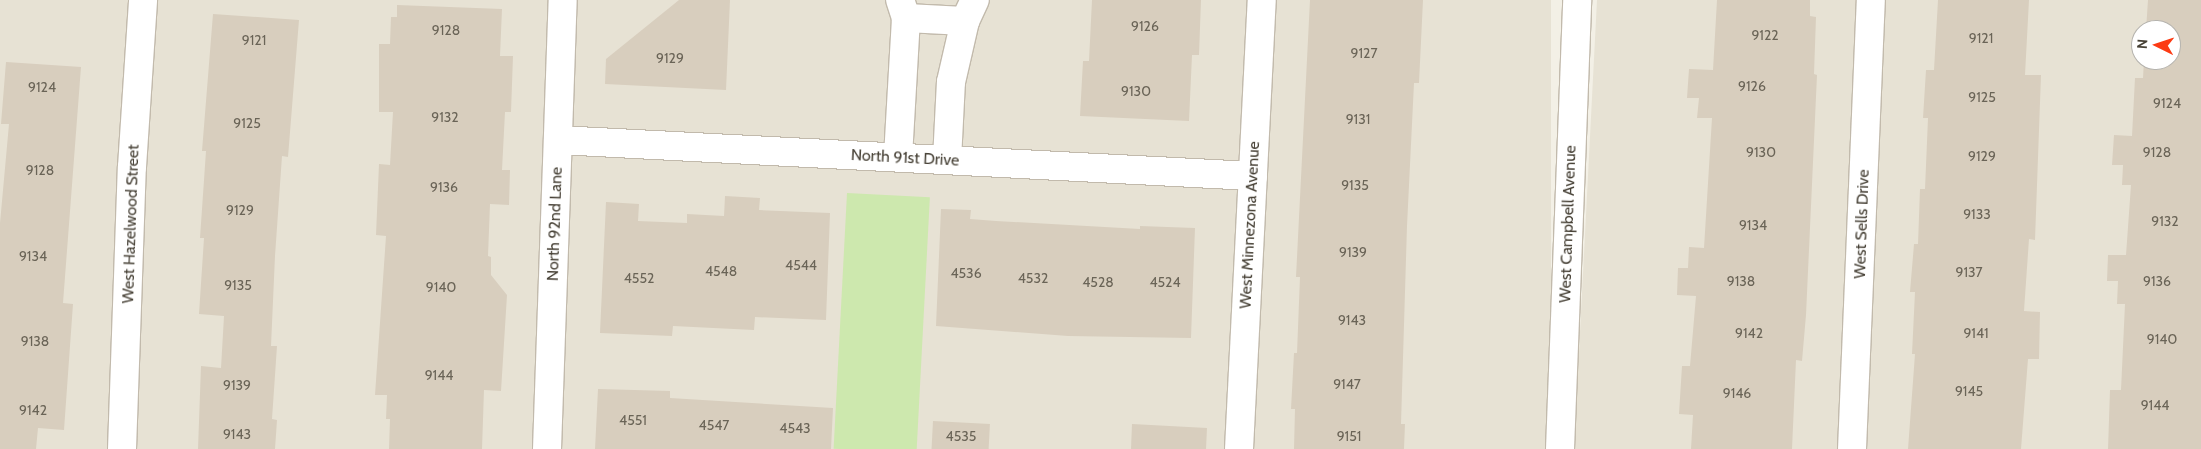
<!DOCTYPE html>
<html>
<head>
<meta charset="utf-8">
<style>
  body { margin:0 }
  #map { position:relative; width:2201px; height:449px; overflow:hidden; background:#f3f0e6; font-family:Cabin,sans-serif }
  div>[style] { position:absolute }
  [style*='--x'] { left:calc(var(--x)*1px); top:calc(var(--y)*1px); width:calc(var(--w)*1px); rotate:calc(var(--a)*1deg) }
  .residential>* { inset:0; background:#e7e2d4; transform-origin:0 0 }
  .green>* { inset:0; background:#cde8ae; transform-origin:0 0 }
  .building>* { inset:0; background:#d8cebe; transform-origin:0 0 }
  .roads { filter:drop-shadow(1px 0 #c2baac) drop-shadow(-1px 0 #c2baac) drop-shadow(0 1px #c2baac) drop-shadow(0 -1px #c2baac) }
  .minor>* { height:28px; margin:-14px; padding:0 14px; transform-origin:14px; border-radius:14px; background:#fff }
  span { translate:-50% -50%; white-space:nowrap; text-align:center; line-height:1.15; -webkit-text-stroke:4px #fff; paint-order:stroke }
  .number-label { font-size:14px; color:#6a6457 }
  .number-label span { -webkit-text-stroke-width:0 }
  .street-label { font-size:16px; color:#464035 }
  .north { position:absolute; left:2131px; top:20px; width:50px; height:50px; box-sizing:border-box; background:#fff; border:1px solid #b5b3ae; border-radius:50%; rotate:274deg; font-size:14px; font-weight:700; line-height:20px; text-align:center; color:#464035 }
  .north::after { content:''; display:block; margin:auto; width:18px; height:22px; background:#fc3b14; clip-path:polygon(50% 0,100% 100%,50% 72%,0 100%) }
</style>
</head>
<body>
<div id="map">
  <div class="residential">
    <i style="left:0;top:0;width:1551px;height:449px"></i>
    <i style="clip-path:polygon(evenodd,1597px 0,2201px 0,2201px 449px,1574px 449px,1597px 0,2141px 30px,2171px 30px,2171px 60px,2141px 60px,2141px 30px)"></i>
  </div>
  <div class="green">
    <i style="left:847px;top:193px;width:83px;height:256px;rotate:3deg"></i>
  </div>
  <div class="building">
    <i style="clip-path:polygon(679px 0,730px 0,726px 90px,605px 84px,606px 59px)"></i>
    <i style="clip-path:polygon(1092px 0,1201px 0,1199px 55px,1192px 55px,1189px 121px,1080px 116px,1083px 61px,1089px 61px)"></i>
    <i style="clip-path:polygon(1310px 0,1423px 0,1419px 83px,1414px 83px,1407px 226px,1401px 424px,1405px 424px,1404px 449px,1294px 449px,1295px 409px,1291px 409px,1294px 353px,1297px 353px,1300px 277px,1296px 277px)"></i>
    <i style="clip-path:polygon(1717px 0,1810px 0,1810px 16px,1816px 17px,1814px 74px,1817px 75px,1806px 315px,1802px 361px,1796px 360px,1792px 449px,1691px 449px,1693px 415px,1679px 414px,1682px 366px,1690px 366px,1696px 296px,1677px 295px,1678px 268px,1688px 268px,1689px 247px,1704px 248px,1712px 118px,1697px 118px,1699px 98px,1687px 98px,1689px 69px,1713px 70px)"></i>
    <i style="clip-path:polygon(1938px 0,2029px 0,2025px 75px,2041px 75px,2035px 240px,2029px 239px,2024px 311px,2040px 312px,2039px 359px,2028px 359px,2021px 449px,1908px 449px,1915px 354px,1912px 354px,1915px 292px,1910px 292px,1914px 244px,1918px 244px,1920px 189px,1925px 189px,1928px 118px,1923px 118px,1926px 70px,1934px 70px)"></i>
    <i style="clip-path:polygon(2148px 0,2201px 0,2201px 449px,2108px 449px,2110px 390px,2121px 390px,2125px 304px,2117px 304px,2118px 281px,2107px 281px,2108px 255px,2126px 255px,2131px 185px,2122px 185px,2123px 165px,2112px 165px,2114px 135px,2132px 136px,2135px 78px,2143px 78px,2144px 60px,2171px 60px,2171px 30px,2146px 30px)"></i>
    <i style="clip-path:polygon(397px 5px,502px 9px,500px 56px,513px 56px,511px 112px,505px 112px,502px 170px,510px 170px,509px 205px,490px 204px,488px 256px,491px 257px,491px 275px,507px 295px,501px 391px,484px 390px,482px 449px,389px 449px,390px 419px,386px 419px,387px 395px,375px 395px,386px 236px,376px 235px,379px 164px,390px 165px,393px 112px,379px 112px,379px 44px,390px 44px,391px 17px,397px 17px)"></i>
    <i style="clip-path:polygon(213px 14px,299px 20px,288px 157px,282px 156px,275px 256px,271px 346px,277px 346px,272px 419px,277px 420px,275px 449px,198px 449px,201px 366px,221px 368px,224px 316px,199px 314px,204px 238px,200px 238px,206px 151px,202px 151px)"></i>
    <i style="clip-path:polygon(6px 62px,81px 67px,63px 303px,73px 304px,64px 430px,38px 428px,36px 449px,0 449px,0 223px,9px 124px,1px 124px)"></i>
    <i style="clip-path:polygon(725px 196px,760px 198px,759px 210px,830px 213px,826px 320px,755px 317px,754px 330px,673px 326px,672px 336px,600px 333px,606px 202px,639px 204px,638px 221px,687px 223px,687px 214px,724px 216px)"></i>
    <i style="clip-path:polygon(941px 209px,971px 210px,970px 219px,996px 221px,1140px 229px,1140px 226px,1195px 228px,1191px 338px,1068px 336px,936px 326px)"></i>
    <i style="clip-path:polygon(598px 389px,670px 391px,670px 398px,833px 408px,831px 449px,595px 449px)"></i>
    <i style="left:933px;top:421px;width:57px;height:28px;rotate:3deg"></i>
    <i style="clip-path:polygon(1132px 424px,1207px 428px,1206px 449px,1131px 449px)"></i>
  </div>
  <div class="roads">
    <div class="minor">
      <i style="--x:906;--y:18;--w:59;--a:2.9"></i>
      <i style="--x:558;--y:140;--w:696;--a:2.97"></i>
      <i style="--x:898;--y:157;--w:139;--a:-86.7"></i>
      <i style="--x:906;--y:18;--w:19;--a:-108"></i>
      <i style="--x:947;--y:160;--w:78;--a:-87.1"></i>
      <i style="--x:951;--y:82;--w:63;--a:-77.1"></i>
      <i style="--x:965;--y:21;--w:23;--a:-65"></i>
      <i style="--x:122;--y:449;--w:282;--a:-88"></i>
      <i style="--x:132;--y:167;--w:167;--a:-86.2"></i>
      <i style="--x:547;--y:449;--w:449;--a:-88"></i>
      <i style="--x:1239;--y:449;--w:450;--a:-87.1"></i>
      <i style="--x:1560;--y:449;--w:449;--a:-87.8"></i>
      <i style="--x:1852;--y:449;--w:449;--a:-87.6"></i>
    </div>
  </div>
  <div class="number-label">
    <span style="left:1145px;top:26px">9126</span>
    <span style="left:446px;top:30px">9128</span>
    <span style="left:1765px;top:35px">9122</span>
    <span style="left:1981px;top:38px">9121</span>
    <span style="left:254px;top:40px">9121</span>
    <span style="left:1364px;top:53px">9127</span>
    <span style="left:670px;top:58px">9129</span>
    <span style="left:1752px;top:86px">9126</span>
    <span style="left:42px;top:87px">9124</span>
    <span style="left:1136px;top:91px">9130</span>
    <span style="left:1982px;top:97px">9125</span>
    <span style="left:2167px;top:103px">9124</span>
    <span style="left:445px;top:117px">9132</span>
    <span style="left:1358px;top:119px">9131</span>
    <span style="left:247px;top:123px">9125</span>
    <span style="left:1761px;top:152px">9130</span>
    <span style="left:2157px;top:152px">9128</span>
    <span style="left:1982px;top:156px">9129</span>
    <span style="left:40px;top:170px">9128</span>
    <span style="left:1355px;top:185px">9135</span>
    <span style="left:444px;top:187px">9136</span>
    <span style="left:240px;top:210px">9129</span>
    <span style="left:1977px;top:214px">9133</span>
    <span style="left:2165px;top:221px">9132</span>
    <span style="left:1753px;top:225px">9134</span>
    <span style="left:1353px;top:252px">9139</span>
    <span style="left:33px;top:256px">9134</span>
    <span style="left:801px;top:265px">4544</span>
    <span style="left:721px;top:271px">4548</span>
    <span style="left:1969px;top:272px">9137</span>
    <span style="left:966px;top:273px">4536</span>
    <span style="left:639px;top:278px">4552</span>
    <span style="left:1033px;top:278px">4532</span>
    <span style="left:1741px;top:281px">9138</span>
    <span style="left:2157px;top:281px">9136</span>
    <span style="left:1098px;top:282px">4528</span>
    <span style="left:1165px;top:282px">4524</span>
    <span style="left:238px;top:285px">9135</span>
    <span style="left:441px;top:287px">9140</span>
    <span style="left:1352px;top:320px">9143</span>
    <span style="left:1749px;top:333px">9142</span>
    <span style="left:1976px;top:333px">9141</span>
    <span style="left:2162px;top:339px">9140</span>
    <span style="left:35px;top:341px">9138</span>
    <span style="left:439px;top:375px">9144</span>
    <span style="left:1347px;top:384px">9147</span>
    <span style="left:237px;top:385px">9139</span>
    <span style="left:1969px;top:391px">9145</span>
    <span style="left:1737px;top:393px">9146</span>
    <span style="left:2155px;top:405px">9144</span>
    <span style="left:33px;top:410px">9142</span>
    <span style="left:633px;top:420px">4551</span>
    <span style="left:714px;top:425px">4547</span>
    <span style="left:795px;top:428px">4543</span>
    <span style="left:237px;top:434px">9143</span>
    <span style="left:961px;top:436px">4535</span>
    <span style="left:1349px;top:436px">9151</span>
  </div>
  <div class="street-label">
    <span style="left:905px;top:158px;rotate:3deg">North 91st Drive</span>
    <span style="left:131px;top:224px;rotate:-88deg">West Hazelwood Street</span>
    <span style="left:555px;top:224px;rotate:-88deg">North 92nd Lane</span>
    <span style="left:1568px;top:224px;rotate:-88deg">West Campbell Avenue</span>
    <span style="left:1862px;top:224px;rotate:-88deg">West Sells Drive</span>
    <span style="left:1250px;top:225px;rotate:-87deg">West Minnezona Avenue</span>
  </div>
  <div class="north">N</div>
</div>
</body>
</html>
